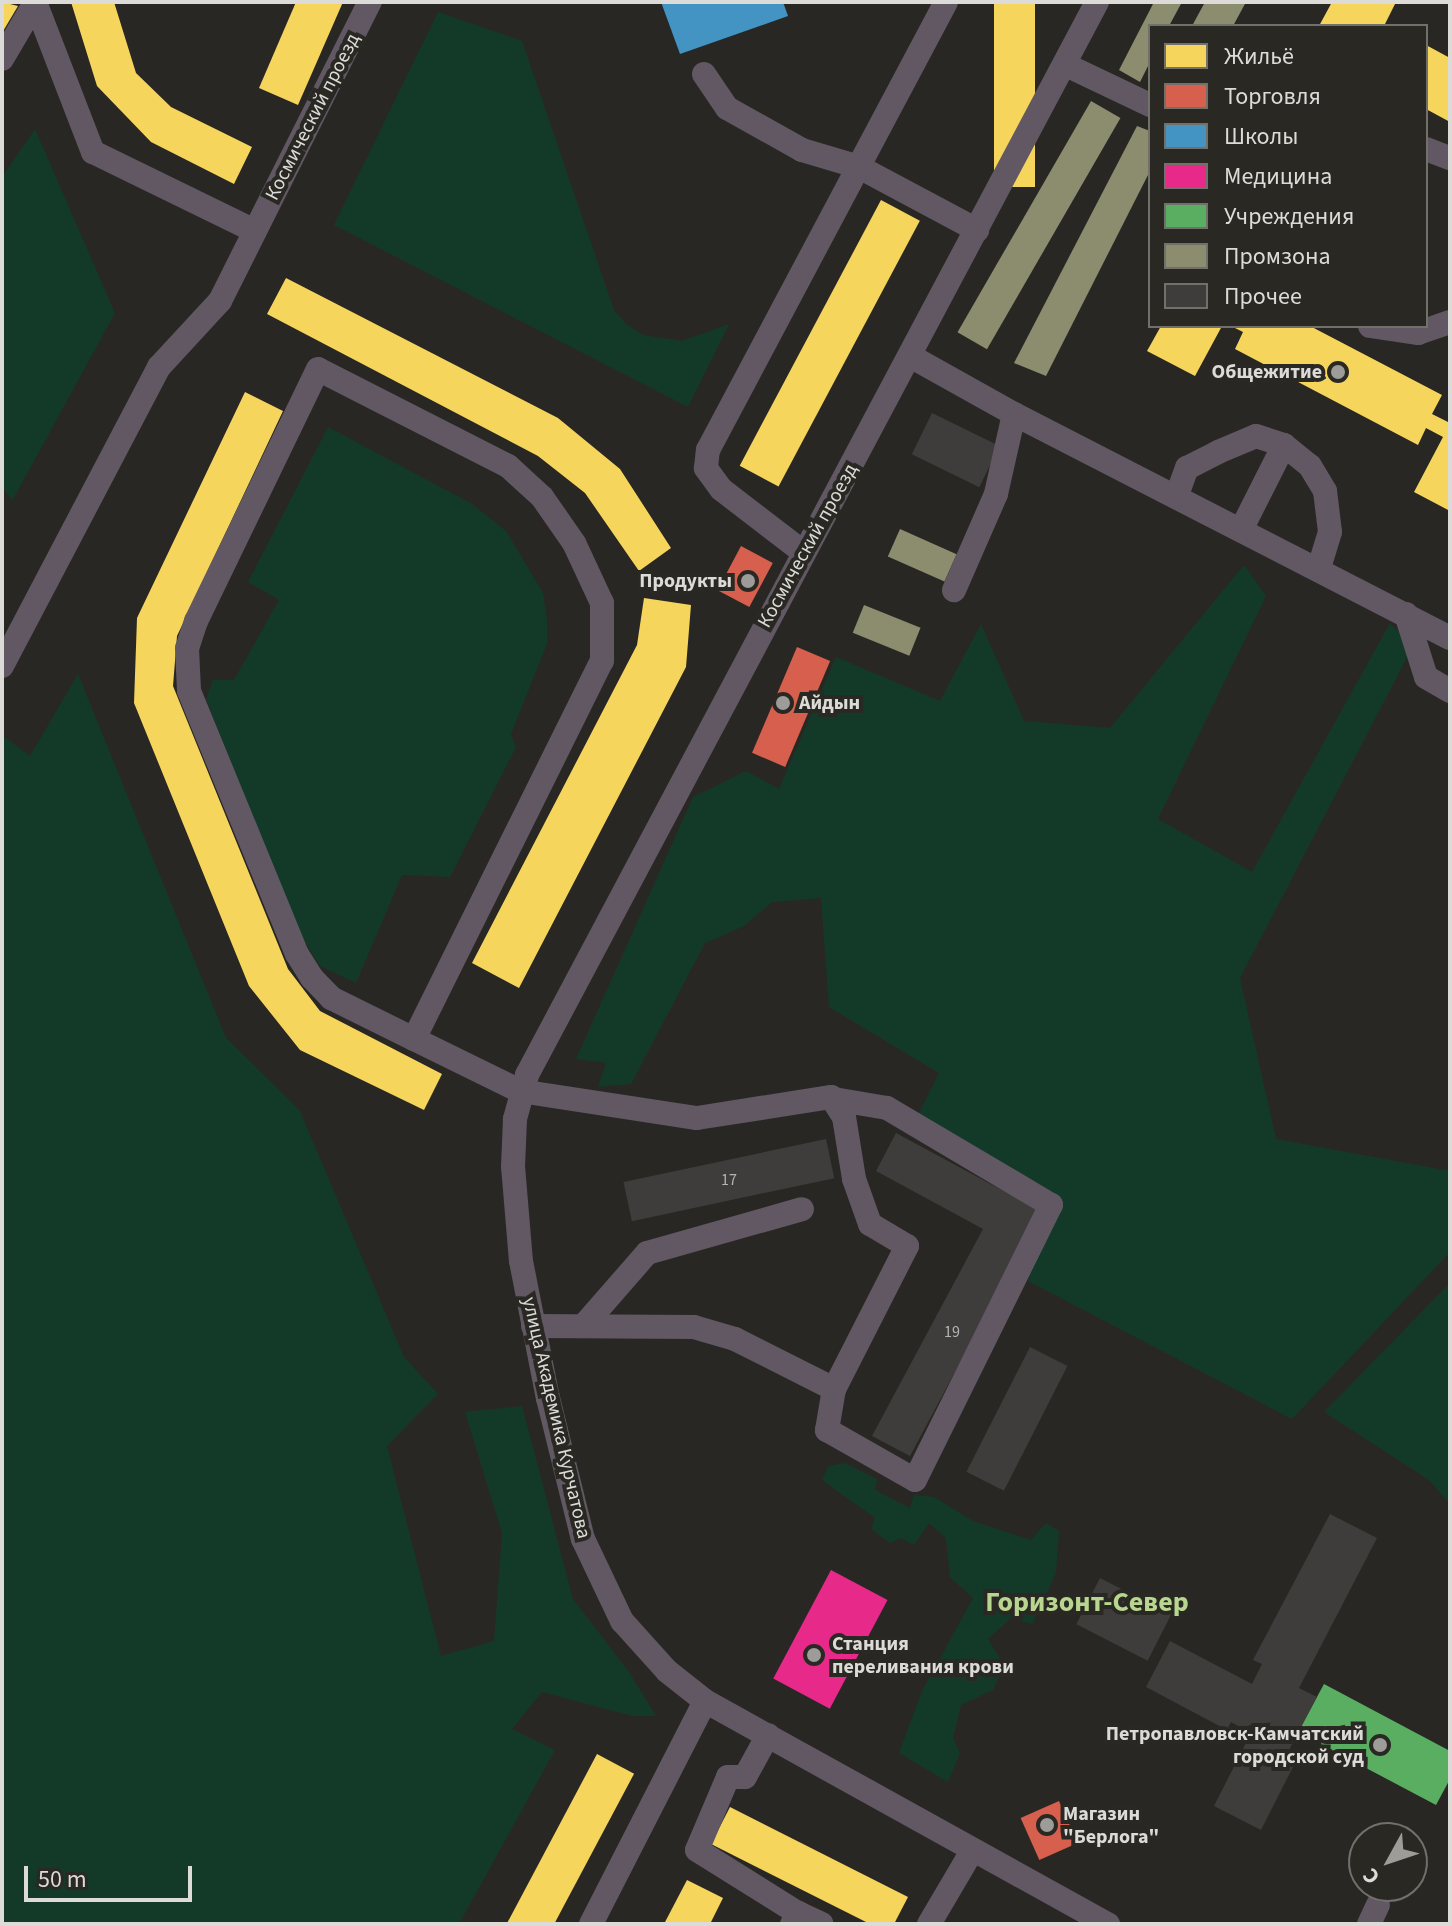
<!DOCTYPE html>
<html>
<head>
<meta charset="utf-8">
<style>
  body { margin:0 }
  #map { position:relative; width:1452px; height:1926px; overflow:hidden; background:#292724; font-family:"Source Sans 3",sans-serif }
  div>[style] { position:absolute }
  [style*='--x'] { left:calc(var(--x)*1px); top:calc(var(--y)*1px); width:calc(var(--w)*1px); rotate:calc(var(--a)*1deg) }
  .green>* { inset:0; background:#133a29 }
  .homes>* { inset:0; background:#f6d55c; transform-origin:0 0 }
  .shops>* { inset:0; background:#d6604d; transform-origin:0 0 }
  .schools>* { inset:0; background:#4393c3 }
  .health>* { inset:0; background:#e7298a; transform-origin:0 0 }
  .public>* { inset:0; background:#5aae61 }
  .industry>* { inset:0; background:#8c8c6e; transform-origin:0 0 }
  .building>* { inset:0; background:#3e3d3b; transform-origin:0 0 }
  .minor>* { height:24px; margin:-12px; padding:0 12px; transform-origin:12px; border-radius:12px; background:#615863 }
  .dots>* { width:22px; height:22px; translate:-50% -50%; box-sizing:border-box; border:4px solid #2a2823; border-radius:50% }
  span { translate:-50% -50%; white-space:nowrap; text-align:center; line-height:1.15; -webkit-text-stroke:8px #2a2823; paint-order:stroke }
  .number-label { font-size:16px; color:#b4b4b0 }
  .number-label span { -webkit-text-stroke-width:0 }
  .street-label { font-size:20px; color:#dcdbd7 }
  .poi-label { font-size:20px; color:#dcdbd7; font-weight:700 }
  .right { translate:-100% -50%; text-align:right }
  .left { translate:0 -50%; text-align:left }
  .district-label { font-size:28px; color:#b8d68f; font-weight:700 }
  .frame { position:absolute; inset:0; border:4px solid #dcdbd7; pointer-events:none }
  .legend { position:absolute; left:1148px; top:24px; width:280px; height:304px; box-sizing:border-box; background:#2a2823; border:2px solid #71706b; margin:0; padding:10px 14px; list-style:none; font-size:24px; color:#dcdbd7 }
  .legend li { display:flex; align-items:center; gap:16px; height:40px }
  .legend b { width:40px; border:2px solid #71706b }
  .north { position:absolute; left:1348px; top:1822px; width:80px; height:80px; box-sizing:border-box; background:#2a2823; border:2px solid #71706b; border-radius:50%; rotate:230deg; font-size:22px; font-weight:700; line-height:32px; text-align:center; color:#dcdbd7 }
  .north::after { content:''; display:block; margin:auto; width:28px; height:36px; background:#9d9c98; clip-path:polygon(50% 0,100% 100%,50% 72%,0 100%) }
  .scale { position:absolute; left:24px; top:1866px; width:168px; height:36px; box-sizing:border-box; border:4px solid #dcdbd7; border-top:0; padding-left:10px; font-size:24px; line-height:28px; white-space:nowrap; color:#dcdbd7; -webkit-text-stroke:6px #2a2823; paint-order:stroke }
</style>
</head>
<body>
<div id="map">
  <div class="green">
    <i style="clip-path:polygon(438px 12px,522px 41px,614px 310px,627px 325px,643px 335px,682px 341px,729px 324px,688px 407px,334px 225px)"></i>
    <i style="clip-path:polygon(35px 129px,115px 313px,12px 501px,2px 487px,2px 177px)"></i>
    <i style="clip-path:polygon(328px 427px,472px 504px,506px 531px,543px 593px,547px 619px,547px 644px,511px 734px,516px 747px,450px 877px,402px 875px,356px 983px,320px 966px,296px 927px,206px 699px,213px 680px,234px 680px,279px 600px,248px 582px)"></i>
    <i style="clip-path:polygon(1244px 565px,1266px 596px,1158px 819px,1252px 872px,1390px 623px,1413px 646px,1240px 978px,1276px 1139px,1450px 1171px,1450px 1252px,1292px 1419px,1028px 1281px,1057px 1207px,917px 1117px,939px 1073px,829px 1007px,821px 898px,772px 902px,744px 926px,705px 943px,631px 1084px,598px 1087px,606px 1063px,576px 1059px,693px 797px,746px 771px,779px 789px,836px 657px,940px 701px,981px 624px,1024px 721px,1110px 728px)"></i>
    <i style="clip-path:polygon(78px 674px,226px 1038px,300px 1111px,404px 1357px,438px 1394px,387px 1446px,441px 1656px,494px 1641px,502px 1533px,465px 1412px,522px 1406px,573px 1599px,629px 1672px,656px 1716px,632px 1716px,542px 1692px,512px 1729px,555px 1750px,459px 1924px,2px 1924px,2px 735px,30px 756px)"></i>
    <i style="clip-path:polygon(1450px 1283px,1450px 1504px,1429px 1480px,1324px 1412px)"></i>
    <i style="clip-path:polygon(845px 1463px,877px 1479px,875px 1490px,910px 1508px,914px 1495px,934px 1497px,973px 1521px,1031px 1540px,1046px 1523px,1059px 1531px,1056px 1573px,1032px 1624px,1011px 1618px,988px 1639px,1004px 1666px,993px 1690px,961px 1705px,953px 1738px,960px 1753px,948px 1782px,899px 1753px,922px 1691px,973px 1598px,950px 1577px,946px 1538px,929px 1523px,914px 1545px,901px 1538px,890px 1543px,871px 1529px,875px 1518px,822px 1480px,829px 1466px)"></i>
  </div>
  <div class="homes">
    <i style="clip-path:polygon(2px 2px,18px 6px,2px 33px)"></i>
    <i style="clip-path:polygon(71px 2px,114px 2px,136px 73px,171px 107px,252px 147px,234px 184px,151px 142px,97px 86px)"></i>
    <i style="clip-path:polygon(296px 2px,343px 2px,298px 105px,259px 88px)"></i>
    <i style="left:994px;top:2px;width:41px;height:185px"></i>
    <i style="clip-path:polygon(1332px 2px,1396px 2px,1384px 26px,1319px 26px)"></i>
    <i style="clip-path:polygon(1426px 45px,1450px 58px,1450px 122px,1426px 109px)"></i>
    <i style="left:881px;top:200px;width:44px;height:301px;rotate:28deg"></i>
    <i style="clip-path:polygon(286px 278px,558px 418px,620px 469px,671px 548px,639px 571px,585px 493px,538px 456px,267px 314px)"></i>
    <i style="clip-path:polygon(1161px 326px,1222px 326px,1195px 376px,1147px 351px)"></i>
    <i style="clip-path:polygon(1231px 326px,1310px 326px,1442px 395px,1432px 414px,1450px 423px,1450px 511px,1414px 492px,1443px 437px,1426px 428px,1418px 445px,1235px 349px,1243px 332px)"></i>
    <i style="clip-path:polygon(245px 392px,283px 411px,177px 636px,173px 686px,288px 969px,320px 1011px,442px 1074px,424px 1110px,300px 1050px,249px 986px,134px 703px,137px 618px)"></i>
    <i style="clip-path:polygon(644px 598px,691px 605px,686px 667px,519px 988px,472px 963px,637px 645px)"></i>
    <i style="left:597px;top:1754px;width:42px;height:193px;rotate:28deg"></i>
    <i style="clip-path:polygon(730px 1807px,908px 1897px,894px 1924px,870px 1924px,711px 1844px)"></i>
    <i style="clip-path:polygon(687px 1880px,723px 1898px,710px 1924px,664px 1924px)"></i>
  </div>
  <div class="shops">
    <i style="left:741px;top:546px;width:36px;height:50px;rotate:28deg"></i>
    <i style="left:797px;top:647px;width:36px;height:115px;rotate:23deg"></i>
    <i style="left:1059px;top:1801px;width:46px;height:42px;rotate:66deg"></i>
  </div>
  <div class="schools">
    <i style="clip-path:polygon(661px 2px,783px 2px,788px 16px,680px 54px)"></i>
  </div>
  <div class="health">
    <i style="left:831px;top:1570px;width:64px;height:123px;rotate:28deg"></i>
  </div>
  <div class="public">
    <i style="clip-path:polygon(1324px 1684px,1450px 1751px,1450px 1779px,1436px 1805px,1298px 1732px)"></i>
  </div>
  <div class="industry">
    <i style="clip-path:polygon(1154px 2px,1182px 2px,1169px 26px,1150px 26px,1150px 62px,1140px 82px,1119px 70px)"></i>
    <i style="clip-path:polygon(1205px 2px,1246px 2px,1233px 26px,1192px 26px)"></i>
    <i style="left:1091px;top:101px;width:34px;height:267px;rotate:30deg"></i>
    <i style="clip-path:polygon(1137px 126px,1150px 131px,1150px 171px,1046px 376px,1014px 363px)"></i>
    <i style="left:900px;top:529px;width:62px;height:30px;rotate:24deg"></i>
    <i style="left:864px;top:605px;width:61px;height:30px;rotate:22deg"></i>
  </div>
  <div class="building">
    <i style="left:932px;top:413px;width:75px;height:46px;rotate:26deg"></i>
    <i style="clip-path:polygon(896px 1133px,1041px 1211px,910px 1456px,872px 1436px,983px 1229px,876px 1171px)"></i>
    <i style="left:826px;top:1139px;width:40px;height:207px;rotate:78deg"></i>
    <i style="left:1030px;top:1347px;width:42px;height:140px;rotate:27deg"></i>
    <i style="clip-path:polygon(1330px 1514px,1377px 1538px,1299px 1688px,1317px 1697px,1288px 1752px,1298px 1757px,1261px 1830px,1214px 1806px,1251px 1733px,1231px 1722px,1227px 1730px,1146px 1687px,1170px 1641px,1252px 1684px,1262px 1664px,1253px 1660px)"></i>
    <i style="left:1100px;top:1578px;width:80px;height:52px;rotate:27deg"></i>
  </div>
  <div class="minor">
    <i style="--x:35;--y:2;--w:161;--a:68.9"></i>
    <i style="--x:93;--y:152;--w:180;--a:26"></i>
    <i style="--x:1097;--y:2;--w:1215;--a:117.98"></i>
    <i style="--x:527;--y:1075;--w:46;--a:105.3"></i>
    <i style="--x:515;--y:1119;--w:47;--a:92.4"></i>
    <i style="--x:513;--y:1166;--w:95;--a:85.2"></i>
    <i style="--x:521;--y:1261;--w:140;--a:78.9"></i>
    <i style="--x:548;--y:1398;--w:145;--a:76.1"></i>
    <i style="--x:583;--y:1539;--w:91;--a:64.6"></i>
    <i style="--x:622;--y:1621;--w:67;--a:48"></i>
    <i style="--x:667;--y:1671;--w:48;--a:38.3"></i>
    <i style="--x:705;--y:1701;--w:461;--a:29"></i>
    <i style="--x:2;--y:59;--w:65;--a:-59.5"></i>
    <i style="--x:1066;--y:65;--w:93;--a:25.5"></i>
    <i style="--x:704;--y:74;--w:41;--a:55.9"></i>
    <i style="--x:727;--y:108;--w:86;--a:29.2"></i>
    <i style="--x:802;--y:150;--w:59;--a:16.6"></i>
    <i style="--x:859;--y:167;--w:134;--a:28.1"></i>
    <i style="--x:1426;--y:149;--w:26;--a:21"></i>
    <i style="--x:1370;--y:326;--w:49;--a:8.3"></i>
    <i style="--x:1418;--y:333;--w:34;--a:-19"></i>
    <i style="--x:912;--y:357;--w:117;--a:29.2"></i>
    <i style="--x:1014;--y:414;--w:82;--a:102.7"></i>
    <i style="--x:996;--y:494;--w:105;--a:113.6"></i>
    <i style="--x:1014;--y:414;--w:490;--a:27.2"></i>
    <i style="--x:1177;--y:495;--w:29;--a:-70"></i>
    <i style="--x:1187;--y:468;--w:35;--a:-27"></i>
    <i style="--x:1218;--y:452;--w:41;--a:-22.8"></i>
    <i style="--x:1256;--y:436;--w:29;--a:18"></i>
    <i style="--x:1284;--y:445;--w:33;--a:39"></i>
    <i style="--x:1310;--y:466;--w:29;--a:59"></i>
    <i style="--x:1325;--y:491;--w:41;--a:83"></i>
    <i style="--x:1330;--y:532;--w:37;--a:107"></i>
    <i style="--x:1242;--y:528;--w:93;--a:-63.2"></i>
    <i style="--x:803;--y:552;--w:103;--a:-142.5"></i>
    <i style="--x:721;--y:489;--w:26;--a:-126"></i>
    <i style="--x:706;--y:468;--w:18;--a:-84"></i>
    <i style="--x:708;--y:450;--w:507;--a:-62.02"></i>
    <i style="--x:1406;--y:614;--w:66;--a:72.4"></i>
    <i style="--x:1426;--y:677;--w:28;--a:30"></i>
    <i style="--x:2;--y:666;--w:338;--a:-62.3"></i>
    <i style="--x:159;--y:367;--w:90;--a:-47.3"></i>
    <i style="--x:220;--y:301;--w:335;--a:-63.4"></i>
    <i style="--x:414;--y:1039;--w:422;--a:-63.6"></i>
    <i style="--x:602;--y:661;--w:58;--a:-90"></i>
    <i style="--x:602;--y:603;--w:66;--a:-115"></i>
    <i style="--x:574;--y:543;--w:56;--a:-124.8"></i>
    <i style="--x:542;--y:497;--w:46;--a:-137.6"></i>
    <i style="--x:508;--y:466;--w:213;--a:-153"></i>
    <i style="--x:318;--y:369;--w:280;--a:115.8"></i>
    <i style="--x:196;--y:621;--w:28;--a:108"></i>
    <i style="--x:187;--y:648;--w:43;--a:87.3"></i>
    <i style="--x:189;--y:691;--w:284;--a:67.7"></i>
    <i style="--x:297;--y:954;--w:28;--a:58"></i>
    <i style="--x:312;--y:978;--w:28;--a:46"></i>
    <i style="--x:331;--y:998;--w:93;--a:26.3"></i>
    <i style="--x:414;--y:1039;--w:118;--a:26.1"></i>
    <i style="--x:520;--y:1091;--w:179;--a:8.7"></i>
    <i style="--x:697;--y:1118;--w:136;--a:-8.9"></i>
    <i style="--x:831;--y:1097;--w:24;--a:57"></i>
    <i style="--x:844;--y:1117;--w:63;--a:80.8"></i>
    <i style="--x:854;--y:1179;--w:48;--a:70.4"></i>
    <i style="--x:870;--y:1224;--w:43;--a:30.7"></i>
    <i style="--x:907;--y:1246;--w:161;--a:117"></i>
    <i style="--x:834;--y:1389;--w:111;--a:-153.2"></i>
    <i style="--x:735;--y:1339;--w:43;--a:-163.7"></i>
    <i style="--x:694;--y:1327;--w:161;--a:-179.6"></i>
    <i style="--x:586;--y:1323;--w:93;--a:-48.9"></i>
    <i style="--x:647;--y:1253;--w:161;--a:-15.8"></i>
    <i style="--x:834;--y:1389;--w:42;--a:99.7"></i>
    <i style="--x:827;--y:1430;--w:101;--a:29.6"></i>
    <i style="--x:915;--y:1480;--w:307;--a:-63.7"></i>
    <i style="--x:1051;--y:1205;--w:191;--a:-149.4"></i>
    <i style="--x:887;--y:1108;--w:54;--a:-170.4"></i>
    <i style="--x:768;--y:1735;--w:48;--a:118.7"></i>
    <i style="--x:745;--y:1777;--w:17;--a:180"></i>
    <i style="--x:728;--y:1777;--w:79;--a:113"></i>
    <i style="--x:697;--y:1850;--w:119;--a:32"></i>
    <i style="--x:591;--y:1924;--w:250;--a:-62.9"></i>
    <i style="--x:792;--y:1924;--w:13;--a:-61"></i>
    <i style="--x:798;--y:1913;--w:26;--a:25"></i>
    <i style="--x:929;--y:1924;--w:85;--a:-59.5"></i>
    <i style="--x:1369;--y:1924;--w:21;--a:-65"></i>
  </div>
  <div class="dots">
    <i style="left:1338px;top:372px;background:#9d9c98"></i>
    <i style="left:748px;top:581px;background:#9d9c98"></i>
    <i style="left:783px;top:703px;background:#9d9c98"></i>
    <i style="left:814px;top:1655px;background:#9d9c98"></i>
    <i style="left:1380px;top:1745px;background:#9d9c98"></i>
    <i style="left:1047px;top:1825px;background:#9d9c98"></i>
  </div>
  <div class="number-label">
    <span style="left:729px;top:1180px">17</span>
    <span style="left:952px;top:1332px">19</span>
  </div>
  <div class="street-label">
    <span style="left:313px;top:117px;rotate:-63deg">Космический проезд</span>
    <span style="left:808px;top:546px;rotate:-61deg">Космический проезд</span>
    <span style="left:556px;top:1418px;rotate:77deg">улица Академика Курчатова</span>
  </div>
  <div class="poi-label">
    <span class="right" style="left:1322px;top:372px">Общежитие</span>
    <span class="right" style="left:732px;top:581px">Продукты</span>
    <span class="left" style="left:799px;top:703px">Айдын</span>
    <span class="left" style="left:832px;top:1656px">Станция<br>переливания крови</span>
    <span class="right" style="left:1364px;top:1746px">Петропавловск-Камчатский<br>городской суд</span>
    <span class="left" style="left:1063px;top:1826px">Магазин<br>"Берлога"</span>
  </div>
  <div class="district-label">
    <span style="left:1087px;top:1602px">Горизонт-Север</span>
  </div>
  <div class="frame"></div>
  <ul class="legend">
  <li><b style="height:22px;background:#f6d55c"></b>Жильё</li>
  <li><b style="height:22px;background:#d6604d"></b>Торговля</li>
  <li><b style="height:22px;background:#4393c3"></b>Школы</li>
  <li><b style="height:22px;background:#e7298a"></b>Медицина</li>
  <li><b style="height:22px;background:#5aae61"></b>Учреждения</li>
  <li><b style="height:22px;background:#8c8c6e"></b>Промзона</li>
  <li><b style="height:22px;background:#3e3d3b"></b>Прочее</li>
  </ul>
  <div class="north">С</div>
  <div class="scale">50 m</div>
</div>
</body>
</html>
